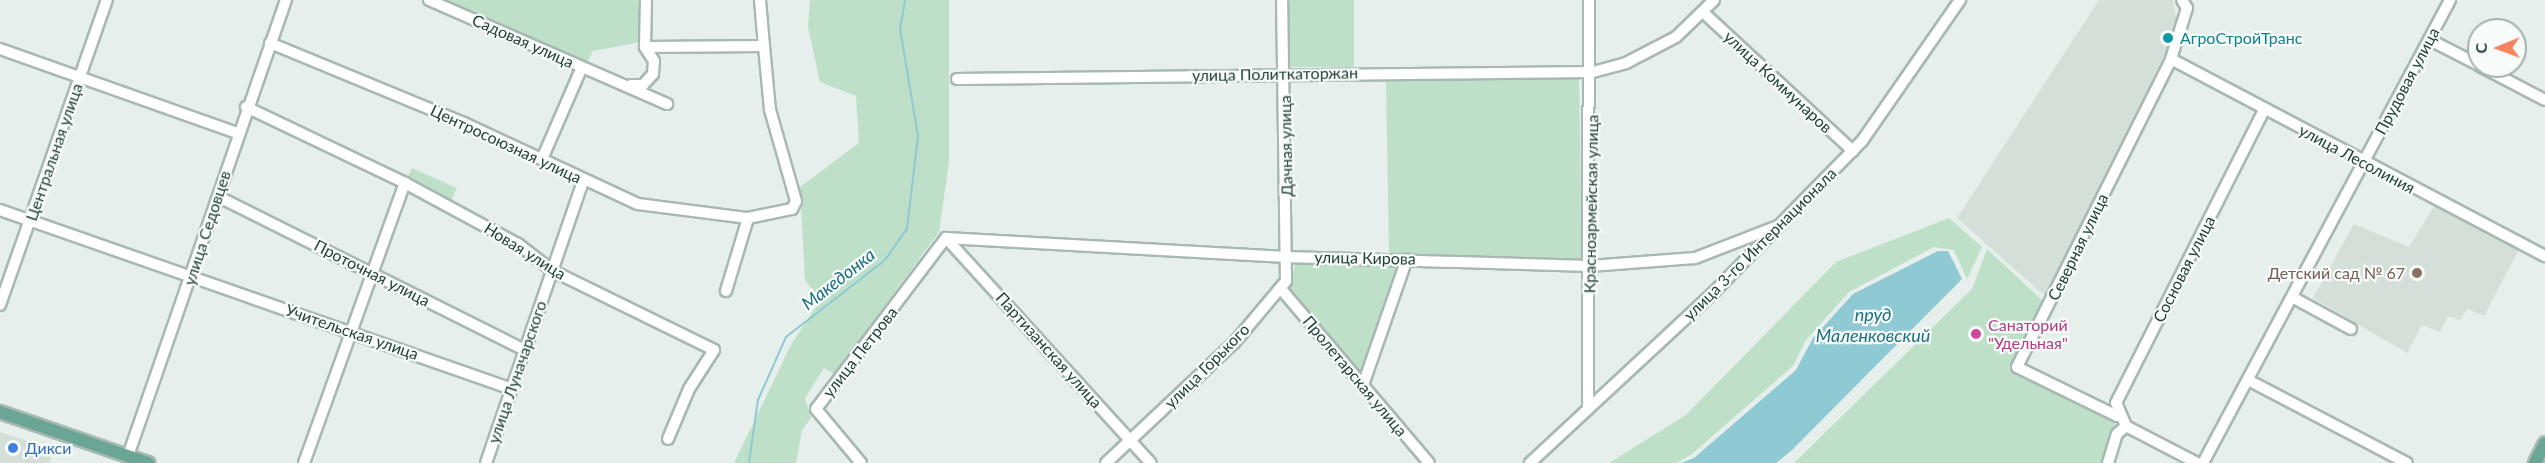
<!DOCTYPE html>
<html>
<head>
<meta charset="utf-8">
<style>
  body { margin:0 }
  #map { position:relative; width:2545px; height:463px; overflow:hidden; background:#e6efeb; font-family:Lato,sans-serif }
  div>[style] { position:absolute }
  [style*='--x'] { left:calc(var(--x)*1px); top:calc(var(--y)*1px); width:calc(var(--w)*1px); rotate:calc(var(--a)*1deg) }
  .built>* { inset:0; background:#d4dfda }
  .green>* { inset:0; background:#bfe0c8; transform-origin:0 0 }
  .water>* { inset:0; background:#8ec9d4 }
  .stream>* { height:2px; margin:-1px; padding:0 1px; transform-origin:1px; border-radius:1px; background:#8ec9d4 }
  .roads { filter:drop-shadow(2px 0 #a8b8b2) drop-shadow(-2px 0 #a8b8b2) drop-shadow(0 2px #a8b8b2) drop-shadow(0 -2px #a8b8b2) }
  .minor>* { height:10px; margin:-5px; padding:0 5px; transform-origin:5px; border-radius:5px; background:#fff }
  .major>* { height:12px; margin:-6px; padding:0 6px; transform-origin:6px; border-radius:6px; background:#6aa596 }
  .dots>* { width:16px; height:16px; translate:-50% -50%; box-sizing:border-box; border:3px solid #f7fbf9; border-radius:50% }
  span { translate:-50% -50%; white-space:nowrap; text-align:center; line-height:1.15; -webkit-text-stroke:4.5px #f7fbf9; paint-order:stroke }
  .culture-label { font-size:16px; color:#0d838f }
  .left { translate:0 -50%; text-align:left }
  .street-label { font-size:16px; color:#24423a }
  .education-label { font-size:16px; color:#785e54 }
  .right { translate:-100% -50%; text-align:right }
  .hotel-label { font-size:16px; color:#b23c85 }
  .shop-label { font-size:16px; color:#366cbe }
  .water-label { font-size:18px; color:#1c6f80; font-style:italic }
  .north { position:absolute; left:2467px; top:18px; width:60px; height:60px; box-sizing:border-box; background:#f7fbf9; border:2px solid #a3b1ad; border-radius:50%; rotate:269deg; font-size:16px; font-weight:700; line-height:24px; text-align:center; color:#24423a }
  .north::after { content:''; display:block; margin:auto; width:21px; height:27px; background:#f4845f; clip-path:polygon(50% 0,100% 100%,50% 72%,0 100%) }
</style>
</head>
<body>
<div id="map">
  <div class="built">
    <i style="clip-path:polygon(2099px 0,2173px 0,2178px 27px,2045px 296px,1957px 218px)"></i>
    <i style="clip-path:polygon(2436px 203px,2520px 247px,2484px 316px,2467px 309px,2460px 320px,2448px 316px,2440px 332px,2422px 325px,2407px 353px,2313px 298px,2354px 224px,2409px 247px)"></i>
    <i style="clip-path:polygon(0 432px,52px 449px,50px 463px,0 463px)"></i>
  </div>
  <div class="green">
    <i style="clip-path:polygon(439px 0,642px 0,641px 42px,593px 51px,586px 65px)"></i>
    <i style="clip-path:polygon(810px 0,949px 0,949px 162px,939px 232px,834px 374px,824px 368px,805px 398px,811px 418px,802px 430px,796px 463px,734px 463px,791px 345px,820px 300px,805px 280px,800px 187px,859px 143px,856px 96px,820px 82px,808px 27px)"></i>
    <i style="left:1288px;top:0;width:66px;height:67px"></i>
    <i style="left:1579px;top:78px;width:181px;height:193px;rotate:89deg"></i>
    <i style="left:412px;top:168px;width:49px;height:14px;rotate:24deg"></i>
    <i style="clip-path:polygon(1949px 218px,1982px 247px,1967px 279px,1954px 250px,1934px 247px,1849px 292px,1806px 340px,1793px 366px,1692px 454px,1676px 463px,1609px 463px,1686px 415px,1836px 262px)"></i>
    <i style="clip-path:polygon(1987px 249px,2043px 301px,2009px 368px,2116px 422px,2103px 463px,1794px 463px,1972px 289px)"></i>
    <i style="clip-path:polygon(1296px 262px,1399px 263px,1361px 375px,1288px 291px)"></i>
  </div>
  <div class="water">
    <i style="clip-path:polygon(1938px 251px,1948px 251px,1962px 279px,1792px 450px,1776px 463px,1681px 463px,1694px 458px,1796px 370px,1813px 338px,1853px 294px)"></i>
  </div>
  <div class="stream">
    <i style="--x:749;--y:463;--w:64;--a:-81.9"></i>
    <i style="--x:758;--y:400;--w:69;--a:-66"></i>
    <i style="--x:786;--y:337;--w:125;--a:-37.9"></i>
    <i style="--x:885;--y:260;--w:39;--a:-55"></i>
    <i style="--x:907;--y:228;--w:93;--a:-83.2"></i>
    <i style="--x:918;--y:136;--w:109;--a:-99.5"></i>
    <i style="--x:900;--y:29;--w:29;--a:-80"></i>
  </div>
  <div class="roads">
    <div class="minor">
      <i style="--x:429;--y:0;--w:260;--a:23.6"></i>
      <i style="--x:1704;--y:13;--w:203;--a:42.8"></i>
      <i style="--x:2430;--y:40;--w:55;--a:27"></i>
      <i style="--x:270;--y:43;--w:210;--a:22.4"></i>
      <i style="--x:464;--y:123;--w:192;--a:25"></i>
      <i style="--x:638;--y:204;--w:111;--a:7.3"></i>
      <i style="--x:748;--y:218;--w:45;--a:-11.6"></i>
      <i style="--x:792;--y:209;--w:9;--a:-63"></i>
      <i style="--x:796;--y:201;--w:95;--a:-105.9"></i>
      <i style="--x:770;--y:110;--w:64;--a:-95.4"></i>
      <i style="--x:645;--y:47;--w:119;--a:-0.5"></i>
      <i style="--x:764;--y:46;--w:46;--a:-95"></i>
      <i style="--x:0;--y:49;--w:251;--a:19.5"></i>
      <i style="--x:2171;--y:59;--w:423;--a:27.8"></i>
      <i style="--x:2480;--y:66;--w:73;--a:27.6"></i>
      <i style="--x:957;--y:79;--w:636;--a:-0.63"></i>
      <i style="--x:1593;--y:72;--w:34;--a:-15"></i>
      <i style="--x:1626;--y:63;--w:56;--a:-27.5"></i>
      <i style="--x:1676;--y:37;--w:53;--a:-44.2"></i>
      <i style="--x:631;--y:85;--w:12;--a:0"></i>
      <i style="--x:643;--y:85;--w:15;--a:-48"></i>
      <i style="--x:653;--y:74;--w:13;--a:-86"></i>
      <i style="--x:654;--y:61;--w:17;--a:-123"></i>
      <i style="--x:645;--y:47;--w:47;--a:-88.8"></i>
      <i style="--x:246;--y:107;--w:176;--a:25.5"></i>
      <i style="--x:405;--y:183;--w:128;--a:28.4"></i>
      <i style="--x:518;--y:244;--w:44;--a:37.6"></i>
      <i style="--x:553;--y:271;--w:179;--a:26.1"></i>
      <i style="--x:714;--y:350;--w:46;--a:122.7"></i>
      <i style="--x:689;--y:389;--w:54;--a:112.8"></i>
      <i style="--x:542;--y:159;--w:100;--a:-66.5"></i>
      <i style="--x:219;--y:197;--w:342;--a:26.6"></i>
      <i style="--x:0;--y:210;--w:542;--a:19.27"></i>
      <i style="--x:946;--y:238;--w:341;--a:3.2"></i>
      <i style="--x:1286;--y:257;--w:304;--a:1.7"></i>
      <i style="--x:1590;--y:266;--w:105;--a:-4.4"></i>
      <i style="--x:1695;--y:258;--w:89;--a:-21.1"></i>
      <i style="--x:946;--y:238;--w:304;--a:47.7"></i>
      <i style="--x:1281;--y:289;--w:228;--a:49.6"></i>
      <i style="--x:726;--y:291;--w:76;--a:-73.2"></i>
      <i style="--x:2292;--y:297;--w:67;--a:28.5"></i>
      <i style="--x:0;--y:305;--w:323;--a:-70.7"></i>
      <i style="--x:2248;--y:380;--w:179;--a:27.6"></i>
      <i style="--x:1363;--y:385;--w:133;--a:-70.8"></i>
      <i style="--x:1588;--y:409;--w:409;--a:-89.9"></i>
      <i style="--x:2117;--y:416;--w:111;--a:-153.9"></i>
      <i style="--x:2017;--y:367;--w:344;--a:-63.4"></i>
      <i style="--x:2171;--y:59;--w:53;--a:-72.6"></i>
      <i style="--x:2187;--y:8;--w:9;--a:-122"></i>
      <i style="--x:128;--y:456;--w:483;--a:-70.9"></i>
      <i style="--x:304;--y:463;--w:298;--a:-70.2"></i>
      <i style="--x:486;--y:463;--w:300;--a:-71"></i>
      <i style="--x:861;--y:463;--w:70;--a:-129.8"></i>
      <i style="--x:816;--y:409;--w:215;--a:-52.8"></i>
      <i style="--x:1106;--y:463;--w:175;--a:-43.2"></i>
      <i style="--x:1234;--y:343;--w:81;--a:-50"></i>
      <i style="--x:1286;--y:281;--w:281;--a:-90.8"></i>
      <i style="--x:1530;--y:463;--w:251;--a:-42.9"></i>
      <i style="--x:1714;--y:292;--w:211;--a:-45.6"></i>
      <i style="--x:1862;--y:141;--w:172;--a:-55.2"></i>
      <i style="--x:2108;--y:463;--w:30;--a:-73"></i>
      <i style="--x:2117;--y:434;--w:12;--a:-42"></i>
      <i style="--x:2197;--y:463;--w:80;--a:-152.5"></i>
      <i style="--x:2126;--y:426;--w:25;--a:-113"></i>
      <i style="--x:2116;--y:403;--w:328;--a:-63.2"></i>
      <i style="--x:2203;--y:463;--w:525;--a:-61.92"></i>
    </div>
    <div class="major">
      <i style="--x:0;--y:412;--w:157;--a:19"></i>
      <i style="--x:2535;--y:463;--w:22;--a:-63"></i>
    </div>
  </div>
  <div class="dots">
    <i style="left:2168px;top:38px;background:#0f9aa8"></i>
    <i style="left:2417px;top:273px;background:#8d6e63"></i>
    <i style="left:1976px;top:334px;background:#d1479c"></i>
    <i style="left:13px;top:448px;background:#3f7fe0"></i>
  </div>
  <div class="culture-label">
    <span class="left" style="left:2180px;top:38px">АгроСтройТранс</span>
  </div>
  <div class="street-label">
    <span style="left:523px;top:41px;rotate:24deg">Садовая улица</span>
    <span style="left:1275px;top:74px;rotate:-1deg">улица Политкаторжан</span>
    <span style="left:2407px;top:81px;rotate:-62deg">Прудовая улица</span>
    <span style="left:1778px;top:82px;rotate:43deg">улица Коммунаров</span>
    <span style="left:506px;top:144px;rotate:25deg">Центросоюзная улица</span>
    <span style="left:1286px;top:146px;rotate:-91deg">Дачная улица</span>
    <span style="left:54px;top:152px;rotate:-71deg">Центральная улица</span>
    <span style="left:2357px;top:159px;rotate:28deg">улица Лесолиния</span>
    <span style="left:1591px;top:204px;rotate:-89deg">Красноармейская улица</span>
    <span style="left:207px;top:228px;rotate:-72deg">улица Седовцев</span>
    <span style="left:1760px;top:244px;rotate:-45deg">улица 3-го Интернационала</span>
    <span style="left:2078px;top:247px;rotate:-64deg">Северная улица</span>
    <span style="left:525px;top:251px;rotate:32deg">Новая улица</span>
    <span style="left:1365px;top:258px;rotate:1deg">улица Кирова</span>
    <span style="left:2184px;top:269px;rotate:-63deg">Сосновая улица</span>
    <span style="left:372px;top:273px;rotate:27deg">Проточная улица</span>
    <span style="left:352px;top:332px;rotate:19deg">Учительская улица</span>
    <span style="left:1049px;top:350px;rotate:48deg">Партизанская улица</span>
    <span style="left:860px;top:352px;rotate:-52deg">улица Петрова</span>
    <span style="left:1207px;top:366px;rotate:-45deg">улица Горького</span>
    <span style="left:517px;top:372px;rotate:-71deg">улица Луначарского</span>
    <span style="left:1355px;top:376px;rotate:50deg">Пролетарская улица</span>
  </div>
  <div class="education-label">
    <span class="right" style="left:2405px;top:273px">Детский сад № 67</span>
  </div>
  <div class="hotel-label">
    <span class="left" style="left:1988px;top:334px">Санаторий<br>"Удельная"</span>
  </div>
  <div class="shop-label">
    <span class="left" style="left:25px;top:448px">Дикси</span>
  </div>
  <div class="water-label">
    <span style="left:838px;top:279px;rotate:-38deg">Македонка</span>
    <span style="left:1873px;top:325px">пруд<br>Маленковский</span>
  </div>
  <div class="north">С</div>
</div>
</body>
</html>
